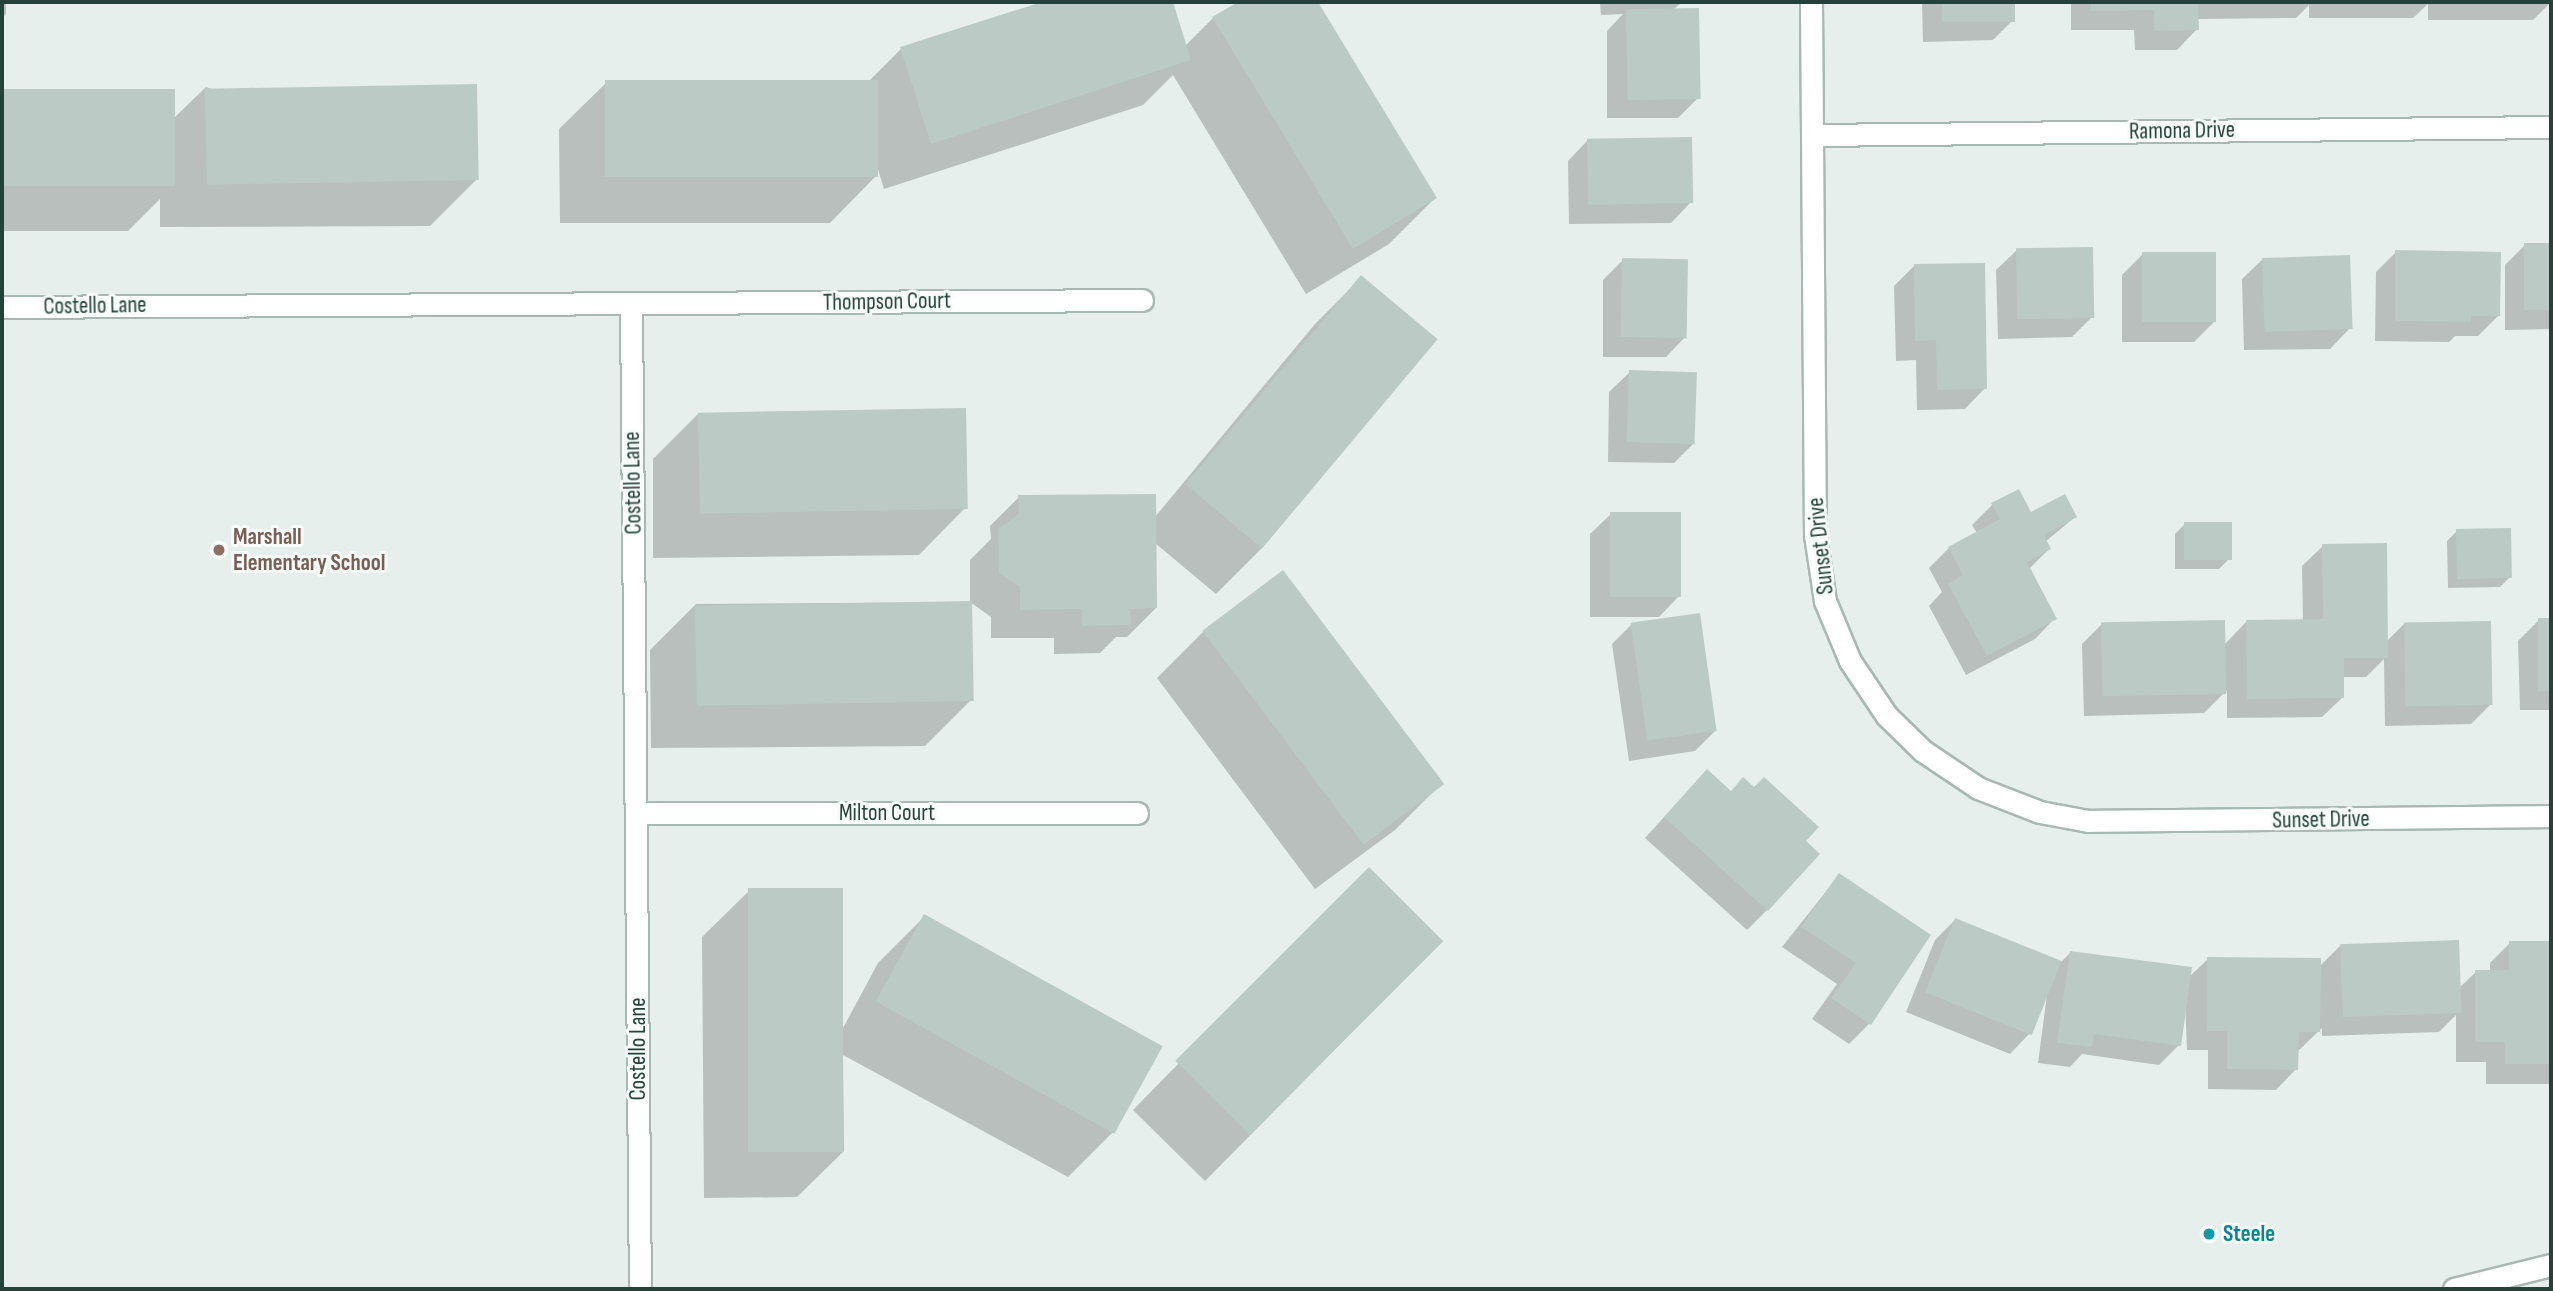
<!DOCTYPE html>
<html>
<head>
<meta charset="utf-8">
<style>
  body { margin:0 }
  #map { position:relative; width:2553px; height:1291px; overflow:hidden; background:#e6efeb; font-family:"Sofia Sans Condensed",sans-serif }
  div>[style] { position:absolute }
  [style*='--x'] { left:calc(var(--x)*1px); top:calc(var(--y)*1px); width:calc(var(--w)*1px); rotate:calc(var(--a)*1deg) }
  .shadow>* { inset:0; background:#0003 }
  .building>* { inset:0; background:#bbcac4; transform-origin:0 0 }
  .roads { filter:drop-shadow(2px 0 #a8b8b2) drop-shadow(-2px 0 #a8b8b2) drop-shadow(0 2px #a8b8b2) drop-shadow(0 -2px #a8b8b2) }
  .minor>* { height:21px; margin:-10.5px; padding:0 10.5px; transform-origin:10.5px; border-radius:10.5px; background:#fff }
  .dots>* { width:19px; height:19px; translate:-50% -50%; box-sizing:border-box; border:4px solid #f7fbf9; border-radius:50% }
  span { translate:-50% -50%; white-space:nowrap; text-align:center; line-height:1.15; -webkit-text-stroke:6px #f7fbf9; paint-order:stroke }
  .street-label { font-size:23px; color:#24423a }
  .education-label { font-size:23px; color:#785e54; font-weight:700 }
  .left { translate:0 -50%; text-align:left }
  .culture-label { font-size:23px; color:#0d838f; font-weight:700 }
  .frame { position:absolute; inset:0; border:4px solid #24423a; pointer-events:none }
</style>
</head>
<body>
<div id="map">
  <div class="shadow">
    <i style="clip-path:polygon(2px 2px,6px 2px,6px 14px,2px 18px)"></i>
    <i style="clip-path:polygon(1048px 2px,1171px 2px,1185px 46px,1213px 18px,1241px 2px,1316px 2px,1435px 198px,1389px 244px,1306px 294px,1173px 75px,1143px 105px,884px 189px,877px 166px,876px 176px,830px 223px,560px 223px,559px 129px,606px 83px,868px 82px,901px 49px)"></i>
    <i style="clip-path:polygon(1600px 2px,1682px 2px,1673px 10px,1698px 98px,1678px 118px,1607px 118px,1607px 31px,1623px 14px,1601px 15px)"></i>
    <i style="clip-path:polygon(1922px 2px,2013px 2px,2013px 20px,1993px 40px,1923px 42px)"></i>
    <i style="clip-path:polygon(2071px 2px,2551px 2px,2551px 28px,2550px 3px,2533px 20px,2428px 20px,2428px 4px,2413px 18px,2309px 18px,2309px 5px,2296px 18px,2196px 19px,2197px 29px,2177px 50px,2135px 50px,2134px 30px,2071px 30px)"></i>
    <i style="clip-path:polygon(206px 87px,476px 180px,430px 226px,160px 227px,160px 199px,128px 231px,2px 231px,2px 91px,173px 91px,173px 119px)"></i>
    <i style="clip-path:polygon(1588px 140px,1691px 202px,1671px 223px,1569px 224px,1568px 161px)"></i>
    <i style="clip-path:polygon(2525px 245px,2551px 245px,2551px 329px,2505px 330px,2505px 265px)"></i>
    <i style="clip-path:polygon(2017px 250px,2092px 317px,2072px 337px,1998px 339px,1996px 270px)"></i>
    <i style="clip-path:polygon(2396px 252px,2499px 315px,2478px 336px,2455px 336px,2449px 342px,2375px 341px,2376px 272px)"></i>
    <i style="clip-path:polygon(2143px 254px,2214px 322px,2194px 342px,2122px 342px,2122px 275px)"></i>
    <i style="clip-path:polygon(2263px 259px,2350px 328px,2330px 349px,2244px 350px,2242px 279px)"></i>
    <i style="clip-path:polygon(1623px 260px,1686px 336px,1666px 357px,1603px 357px,1603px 280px)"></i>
    <i style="clip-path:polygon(1914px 266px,1985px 388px,1965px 409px,1917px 410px,1916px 360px,1896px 361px,1894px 286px)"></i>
    <i style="clip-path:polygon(1361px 278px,1436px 339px,1262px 548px,1216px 594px,1155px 543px,1156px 608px,1127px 637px,1116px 637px,1100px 653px,1054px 654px,1054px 638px,991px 638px,991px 617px,970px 602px,971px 700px,925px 746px,651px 748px,650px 650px,696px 604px,970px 602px,970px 560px,991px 539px,990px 526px,1019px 497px,1155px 517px,1315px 324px)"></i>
    <i style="clip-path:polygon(1630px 372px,1695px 442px,1674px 463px,1608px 462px,1609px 392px)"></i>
    <i style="clip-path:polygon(699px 413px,965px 508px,919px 555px,653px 558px,653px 459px)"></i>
    <i style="clip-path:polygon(1992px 505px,2030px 514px,2075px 517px,2045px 542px,2049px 549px,2029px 569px,2055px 618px,2035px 639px,1966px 675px,1929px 606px,1942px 592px,1929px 568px,1949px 548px,1977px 533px,1972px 525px)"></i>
    <i style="clip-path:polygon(1611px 514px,1679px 596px,1659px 617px,1590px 617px,1590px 534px)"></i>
    <i style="clip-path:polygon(2185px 524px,2229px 559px,2219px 569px,2175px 569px,2175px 534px)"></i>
    <i style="clip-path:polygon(2457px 531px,2510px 577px,2500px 587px,2448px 588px,2447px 541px)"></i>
    <i style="clip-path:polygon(2323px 546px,2386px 642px,2404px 624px,2491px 704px,2471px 724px,2385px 726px,2384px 659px,2366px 677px,2342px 677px,2343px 697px,2322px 717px,2227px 718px,2227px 690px,2204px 713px,2084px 716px,2082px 644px,2102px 624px,2224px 645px,2247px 621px,2303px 621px,2302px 566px)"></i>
    <i style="clip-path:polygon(1282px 573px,1441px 784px,1395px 830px,1315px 889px,1157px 678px,1203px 632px)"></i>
    <i style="clip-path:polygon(2539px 620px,2551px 620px,2551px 710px,2520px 710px,2518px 641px)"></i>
    <i style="clip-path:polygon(1632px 624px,1716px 730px,1695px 751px,1629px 761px,1612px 644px)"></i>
    <i style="clip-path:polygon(1687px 792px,1730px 793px,1804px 842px,1767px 910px,1747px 930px,1645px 838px)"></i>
    <i style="clip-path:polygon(1839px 875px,1869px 1024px,1849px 1044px,1812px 1019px,1837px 984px,1782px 947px)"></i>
    <i style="clip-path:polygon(749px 891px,843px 1028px,878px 963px,924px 917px,1114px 1131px,1068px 1177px,843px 1055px,844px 1151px,797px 1197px,704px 1198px,702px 937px)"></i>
    <i style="clip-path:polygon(1323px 916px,1442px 941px,1205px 1181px,1133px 1110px)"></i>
    <i style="clip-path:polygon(1955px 920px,2060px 963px,2070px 953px,2188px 978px,2208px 959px,2319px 967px,2340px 946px,2458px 989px,2476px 972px,2490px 972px,2490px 963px,2510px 943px,2551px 943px,2551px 1084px,2486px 1084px,2486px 1062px,2456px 1062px,2456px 1015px,2439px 1032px,2322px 1036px,2322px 1028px,2298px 1051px,2296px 1069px,2276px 1090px,2208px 1089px,2208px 1050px,2187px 1050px,2185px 1001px,2179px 1045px,2159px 1065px,2082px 1054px,2070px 1067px,2038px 1063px,2047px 995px,2030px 1033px,2010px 1054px,1906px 1012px,1935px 940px)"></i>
  </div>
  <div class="building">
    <i style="clip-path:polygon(1042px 2px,1173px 2px,1191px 60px,931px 144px,900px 47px)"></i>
    <i style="clip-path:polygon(1238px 2px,1318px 2px,1437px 198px,1353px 249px,1212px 17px)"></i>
    <i style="left:1942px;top:2px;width:73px;height:20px"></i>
    <i style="clip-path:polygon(2091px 2px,2198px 2px,2199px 30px,2154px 31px,2154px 10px,2091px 11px)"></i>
    <i style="left:1699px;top:8px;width:91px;height:73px;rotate:89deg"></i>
    <i style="left:878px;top:80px;width:97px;height:273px;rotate:90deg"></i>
    <i style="left:477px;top:84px;width:96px;height:272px;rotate:89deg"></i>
    <i style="left:2px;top:89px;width:173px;height:97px"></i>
    <i style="left:1692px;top:137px;width:66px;height:105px;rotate:89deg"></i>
    <i style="left:2524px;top:243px;width:27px;height:67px"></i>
    <i style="left:2093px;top:247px;width:71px;height:77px;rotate:89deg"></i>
    <i style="clip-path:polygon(2395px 250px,2501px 252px,2500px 316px,2471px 316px,2471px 322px,2395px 321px)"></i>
    <i style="left:2216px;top:252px;width:70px;height:74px;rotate:90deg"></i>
    <i style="left:2350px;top:255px;width:74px;height:88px;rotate:88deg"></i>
    <i style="left:1622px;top:258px;width:66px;height:79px;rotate:1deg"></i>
    <i style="clip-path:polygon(1985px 263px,1987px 389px,1937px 390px,1936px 340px,1915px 341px,1914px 264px)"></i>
    <i style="left:1361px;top:275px;width:100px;height:273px;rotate:40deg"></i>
    <i style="left:1629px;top:370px;width:68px;height:72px;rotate:2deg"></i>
    <i style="left:966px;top:408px;width:101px;height:268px;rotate:89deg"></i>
    <i style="clip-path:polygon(2019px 489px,2031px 512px,2065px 494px,2077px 517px,2044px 535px,2051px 549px,2027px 562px,2057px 619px,1987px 656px,1948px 584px,1963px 575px,1948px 547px,2000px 519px,1991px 503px)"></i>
    <i style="clip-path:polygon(1156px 494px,1157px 608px,1130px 609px,1131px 625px,1082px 626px,1082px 609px,1020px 610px,1020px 587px,999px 573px,998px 529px,1019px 514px,1018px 495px)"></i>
    <i style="left:1610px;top:512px;width:71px;height:85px"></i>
    <i style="left:2184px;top:522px;width:48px;height:38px"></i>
    <i style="left:2511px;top:528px;width:50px;height:55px;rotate:89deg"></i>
    <i style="clip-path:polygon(2387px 543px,2388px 658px,2344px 658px,2344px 698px,2247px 699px,2246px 620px,2323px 619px,2322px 544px)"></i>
    <i style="left:1283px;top:570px;width:268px;height:101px;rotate:53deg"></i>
    <i style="left:972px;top:601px;width:100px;height:277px;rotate:89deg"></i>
    <i style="left:1700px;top:613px;width:119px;height:70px;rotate:82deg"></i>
    <i style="left:2551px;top:618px;width:73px;height:13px;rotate:90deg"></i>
    <i style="left:2225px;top:620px;width:74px;height:124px;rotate:89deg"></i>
    <i style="left:2491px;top:621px;width:84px;height:87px;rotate:89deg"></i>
    <i style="clip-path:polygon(1707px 769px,1731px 791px,1743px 777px,1754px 787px,1764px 777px,1819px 827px,1806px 841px,1820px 854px,1768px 911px,1664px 817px)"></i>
    <i style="left:1369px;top:867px;width:105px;height:274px;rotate:45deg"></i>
    <i style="clip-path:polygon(1839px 873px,1931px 935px,1871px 1025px,1831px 998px,1856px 963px,1801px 927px)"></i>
    <i style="left:843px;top:888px;width:264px;height:95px;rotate:90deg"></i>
    <i style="left:924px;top:914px;width:273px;height:100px;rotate:29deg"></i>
    <i style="left:1955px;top:918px;width:115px;height:80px;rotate:22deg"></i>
    <i style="left:2459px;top:940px;width:73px;height:119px;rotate:88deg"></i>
    <i style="clip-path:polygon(2509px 941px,2551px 941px,2551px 1064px,2505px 1064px,2505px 1042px,2475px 1042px,2475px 970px,2509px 970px)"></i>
    <i style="clip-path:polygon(2070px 951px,2192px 967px,2181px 1046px,2094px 1034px,2092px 1047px,2057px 1043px)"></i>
    <i style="clip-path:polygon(2207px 957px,2321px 958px,2320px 1032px,2299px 1032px,2298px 1070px,2227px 1069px,2227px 1031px,2207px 1031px)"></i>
  </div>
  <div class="roads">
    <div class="minor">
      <i style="--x:1811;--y:2;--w:533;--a:89.57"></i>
      <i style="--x:1815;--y:535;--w:67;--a:81.4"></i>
      <i style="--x:1825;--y:601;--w:65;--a:67.4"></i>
      <i style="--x:1850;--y:661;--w:66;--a:56.1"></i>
      <i style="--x:1887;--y:716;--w:50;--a:44.2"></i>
      <i style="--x:1923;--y:751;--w:66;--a:33.9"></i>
      <i style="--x:1978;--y:788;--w:66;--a:21.2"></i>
      <i style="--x:2040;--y:812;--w:49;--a:10.6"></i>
      <i style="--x:2088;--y:821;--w:463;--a:-0.6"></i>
      <i style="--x:1812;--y:135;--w:739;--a:-0.62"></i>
      <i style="--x:631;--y:305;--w:984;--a:89.48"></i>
      <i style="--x:2;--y:307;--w:1140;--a:-0.35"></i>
      <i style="--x:636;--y:813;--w:501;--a:0"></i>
      <i style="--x:2454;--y:1289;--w:100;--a:-13.9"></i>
    </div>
  </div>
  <div class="dots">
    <i style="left:219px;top:550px;background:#8d6e63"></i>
    <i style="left:2209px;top:1234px;background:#0f9aa8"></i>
  </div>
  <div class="street-label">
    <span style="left:2182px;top:131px;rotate:-1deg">Ramona Drive</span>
    <span style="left:887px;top:302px;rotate:-1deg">Thompson Court</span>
    <span style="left:95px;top:306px;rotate:-1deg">Costello Lane</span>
    <span style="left:633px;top:483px;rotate:-91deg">Costello Lane</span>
    <span style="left:1821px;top:546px;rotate:-96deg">Sunset Drive</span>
    <span style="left:887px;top:813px">Milton Court</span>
    <span style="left:2321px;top:820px;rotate:-1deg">Sunset Drive</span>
    <span style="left:638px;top:1049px;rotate:-90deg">Costello Lane</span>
  </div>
  <div class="education-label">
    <span class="left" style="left:233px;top:550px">Marshall<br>Elementary School</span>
  </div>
  <div class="culture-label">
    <span class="left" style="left:2223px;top:1234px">Steele</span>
  </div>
  <div class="frame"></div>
</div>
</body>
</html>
